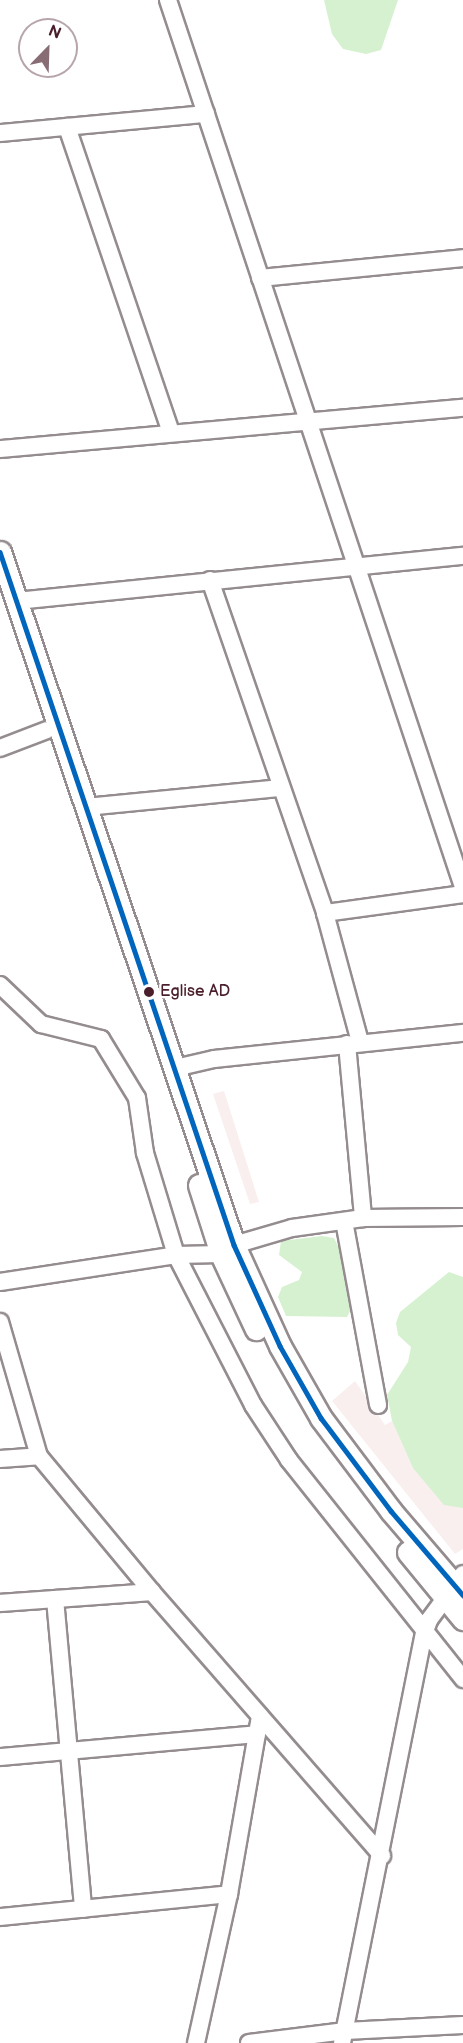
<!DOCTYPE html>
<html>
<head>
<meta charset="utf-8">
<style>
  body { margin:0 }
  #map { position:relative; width:463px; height:2043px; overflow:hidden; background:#fff; font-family:"Balsamiq Sans",sans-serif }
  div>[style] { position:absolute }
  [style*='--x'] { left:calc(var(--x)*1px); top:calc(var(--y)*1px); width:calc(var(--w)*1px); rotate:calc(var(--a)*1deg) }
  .built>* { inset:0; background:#f9efee }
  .green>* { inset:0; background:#d6f1cf }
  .roads { filter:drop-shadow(2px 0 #948c8e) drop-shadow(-2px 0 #948c8e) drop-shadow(0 2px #948c8e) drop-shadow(0 -2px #948c8e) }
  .minor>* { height:16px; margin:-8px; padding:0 8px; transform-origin:8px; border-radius:8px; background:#fff }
  .tertiary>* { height:21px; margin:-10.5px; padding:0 10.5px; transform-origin:10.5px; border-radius:10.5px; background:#fff }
  .bus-1>* { height:4.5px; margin:-2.25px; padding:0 2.25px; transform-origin:2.25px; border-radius:2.25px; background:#0065bd }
  .dots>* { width:16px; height:16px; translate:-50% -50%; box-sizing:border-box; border:3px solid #fff; border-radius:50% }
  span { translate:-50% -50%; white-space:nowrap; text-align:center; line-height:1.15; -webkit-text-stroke:4.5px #fff; paint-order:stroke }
  .bus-label { font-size:16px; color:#4a1f2b }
  .left { translate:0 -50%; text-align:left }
  .north { position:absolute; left:18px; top:18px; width:60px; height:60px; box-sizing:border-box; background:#fff; border:2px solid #b7a5aa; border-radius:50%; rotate:23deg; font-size:16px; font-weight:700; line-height:24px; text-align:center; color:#4a1f2b }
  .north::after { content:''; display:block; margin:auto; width:21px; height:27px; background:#896d75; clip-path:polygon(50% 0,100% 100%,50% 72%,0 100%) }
</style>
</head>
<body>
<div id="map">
  <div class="built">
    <i style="clip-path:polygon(224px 1091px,259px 1202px,250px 1204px,213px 1094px)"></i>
    <i style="clip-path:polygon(355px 1381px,385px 1425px,392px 1421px,413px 1468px,463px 1508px,463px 1549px,455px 1554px,332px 1401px)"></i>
  </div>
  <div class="green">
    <i style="clip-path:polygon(324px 0,398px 0,381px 50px,366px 54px,343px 49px,332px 34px)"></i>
    <i style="clip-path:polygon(322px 1236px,334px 1238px,348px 1266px,352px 1307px,347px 1317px,286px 1316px,278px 1297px,282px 1287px,299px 1280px,302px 1272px,279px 1255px,281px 1241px)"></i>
    <i style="clip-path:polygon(449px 1272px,463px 1277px,463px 1508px,444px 1505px,413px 1468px,392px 1421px,387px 1395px,408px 1362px,411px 1347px,398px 1335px,396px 1323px,400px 1312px)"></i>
  </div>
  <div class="roads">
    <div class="minor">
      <i style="--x:168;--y:0;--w:935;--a:71.6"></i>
      <i style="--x:67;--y:127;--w:323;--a:71.2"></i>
      <i style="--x:0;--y:133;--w:207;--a:-5.3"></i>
      <i style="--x:260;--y:278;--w:204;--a:-5.6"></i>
      <i style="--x:0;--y:449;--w:465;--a:-5.1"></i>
      <i style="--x:210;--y:580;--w:352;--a:70.9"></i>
      <i style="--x:325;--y:913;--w:134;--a:74.8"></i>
      <i style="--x:17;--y:601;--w:448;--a:-5.8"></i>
      <i style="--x:0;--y:748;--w:50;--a:-21"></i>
      <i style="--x:86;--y:807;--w:196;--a:-5.6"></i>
      <i style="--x:325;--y:913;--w:139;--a:-7.8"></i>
      <i style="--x:0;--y:985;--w:57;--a:43.6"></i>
      <i style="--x:41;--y:1024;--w:62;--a:14"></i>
      <i style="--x:101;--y:1039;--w:69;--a:58.6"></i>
      <i style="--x:137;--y:1098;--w:56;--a:81.7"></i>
      <i style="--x:145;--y:1153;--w:107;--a:73.1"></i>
      <i style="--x:176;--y:1255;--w:169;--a:62.8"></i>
      <i style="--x:253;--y:1405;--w:66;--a:56.8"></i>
      <i style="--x:289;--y:1460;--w:280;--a:51.5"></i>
      <i style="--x:347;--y:1044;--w:175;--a:84.7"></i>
      <i style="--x:175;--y:1068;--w:40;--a:-13"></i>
      <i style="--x:214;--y:1059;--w:250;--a:-6"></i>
      <i style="--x:344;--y:1221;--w:187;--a:79.5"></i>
      <i style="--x:0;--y:1282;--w:178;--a:-8.7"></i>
      <i style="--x:176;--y:1255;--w:45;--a:-1.3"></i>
      <i style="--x:221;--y:1254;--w:16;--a:-35"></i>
      <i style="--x:234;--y:1245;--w:60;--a:-16.3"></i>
      <i style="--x:292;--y:1228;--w:72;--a:-8"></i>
      <i style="--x:363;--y:1218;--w:100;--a:-0.6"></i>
      <i style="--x:0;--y:1322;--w:140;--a:73.8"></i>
      <i style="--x:39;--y:1456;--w:177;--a:50.3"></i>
      <i style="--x:152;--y:1592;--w:350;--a:48.9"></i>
      <i style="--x:0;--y:1459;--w:39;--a:-4"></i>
      <i style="--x:55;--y:1599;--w:311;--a:84.8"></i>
      <i style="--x:0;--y:1603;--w:152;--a:-4.1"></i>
      <i style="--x:0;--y:1757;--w:258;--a:-5.1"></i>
      <i style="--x:0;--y:1917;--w:230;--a:-5.7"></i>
      <i style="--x:196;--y:2043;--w:153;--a:-77.5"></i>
      <i style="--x:229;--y:1894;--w:180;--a:-80.1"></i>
      <i style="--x:249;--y:2043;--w:97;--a:-7.1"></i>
      <i style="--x:345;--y:2031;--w:118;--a:-2.9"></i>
      <i style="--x:342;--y:2043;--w:417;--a:-78.7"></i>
      <i style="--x:424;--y:1634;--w:15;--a:-70"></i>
      <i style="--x:429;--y:1620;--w:57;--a:-53.5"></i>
    </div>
    <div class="tertiary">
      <i style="--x:0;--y:552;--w:731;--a:71.34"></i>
      <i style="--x:234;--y:1245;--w:111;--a:65.5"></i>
      <i style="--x:280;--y:1346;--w:83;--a:60.3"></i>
      <i style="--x:321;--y:1418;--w:116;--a:53"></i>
      <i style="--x:391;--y:1511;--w:111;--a:49.4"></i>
      <i style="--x:199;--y:1185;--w:72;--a:72.3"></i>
      <i style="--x:221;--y:1254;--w:83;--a:65"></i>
      <i style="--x:408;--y:1552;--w:87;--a:50.6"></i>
    </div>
  </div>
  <div class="bus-1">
    <i style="--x:0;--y:552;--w:731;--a:71.34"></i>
    <i style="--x:234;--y:1245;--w:111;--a:65.5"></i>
    <i style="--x:280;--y:1346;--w:83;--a:60.3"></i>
    <i style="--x:321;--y:1418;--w:116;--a:53"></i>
    <i style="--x:391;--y:1511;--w:111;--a:49.4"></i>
  </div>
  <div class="dots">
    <i style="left:149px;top:992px;background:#4a1f2b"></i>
  </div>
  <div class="bus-label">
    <span class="left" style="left:160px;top:992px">Eglise AD</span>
  </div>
  <div class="north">N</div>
</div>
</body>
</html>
